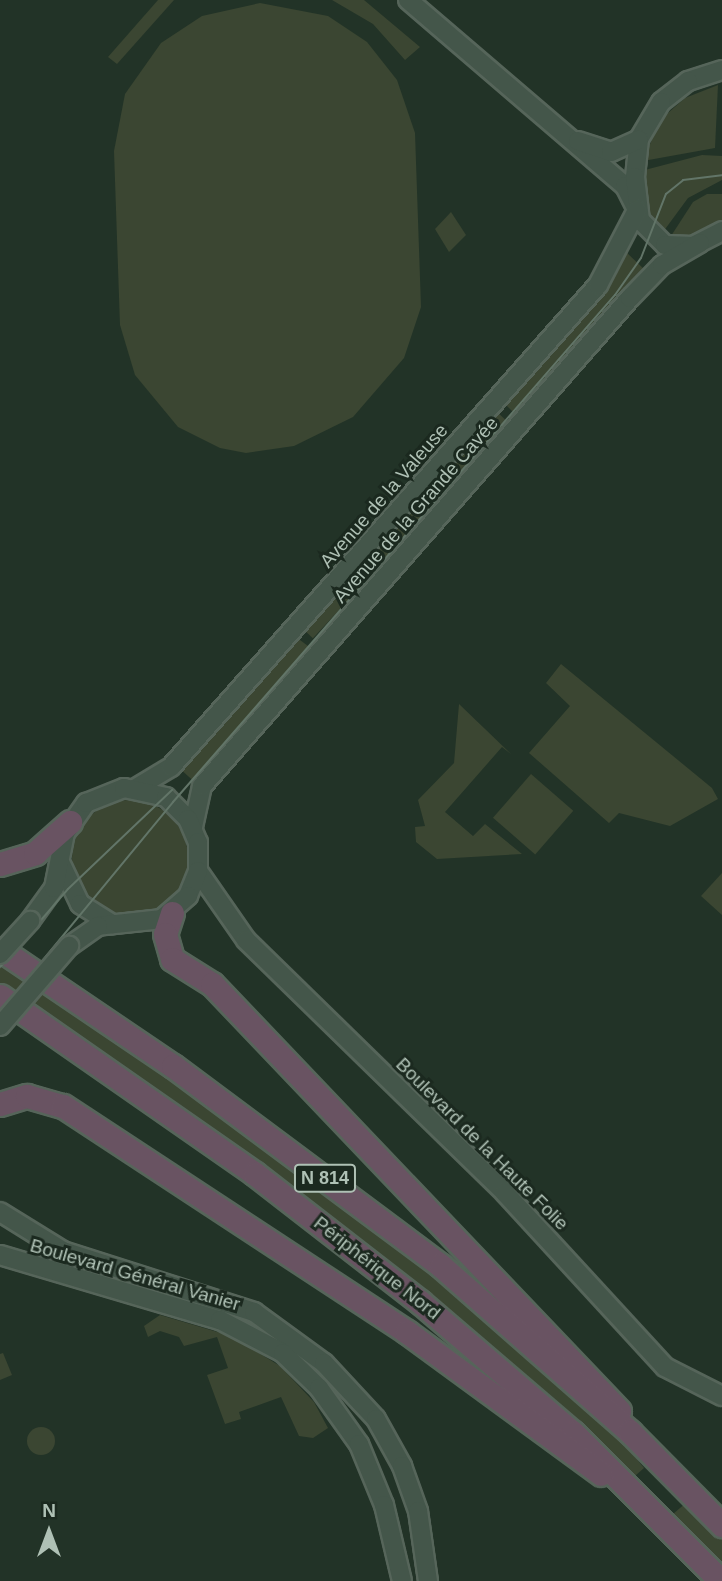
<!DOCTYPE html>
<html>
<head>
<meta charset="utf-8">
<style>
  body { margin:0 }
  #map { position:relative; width:722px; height:1581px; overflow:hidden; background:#223327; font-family:Arial,sans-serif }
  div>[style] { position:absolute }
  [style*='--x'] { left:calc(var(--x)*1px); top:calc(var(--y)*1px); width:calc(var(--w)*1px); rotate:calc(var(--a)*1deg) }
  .green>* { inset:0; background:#3b4632; transform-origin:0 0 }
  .round { border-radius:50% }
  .roads { filter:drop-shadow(2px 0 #56655a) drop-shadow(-2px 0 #56655a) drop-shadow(0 2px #56655a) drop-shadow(0 -2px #56655a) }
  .secondary>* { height:18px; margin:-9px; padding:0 9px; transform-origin:9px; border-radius:9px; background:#44564a }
  .highway>* { height:23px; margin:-11.5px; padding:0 11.5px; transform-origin:11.5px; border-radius:11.5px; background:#695362 }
  .tram>* { height:2px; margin:-1px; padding:0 1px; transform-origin:1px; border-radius:1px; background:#627568 }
  .bridges { filter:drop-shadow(2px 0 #56655a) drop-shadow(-2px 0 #56655a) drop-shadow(0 2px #56655a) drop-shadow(0 -2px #56655a) }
  .secondary-bridge>* { height:18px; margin:-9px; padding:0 9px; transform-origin:9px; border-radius:9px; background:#44564a }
  span { translate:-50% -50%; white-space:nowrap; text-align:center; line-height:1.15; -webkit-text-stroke:6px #1b291f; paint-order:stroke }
  .shield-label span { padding:2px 5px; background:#1b291f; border:2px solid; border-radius:5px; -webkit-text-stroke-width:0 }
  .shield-label { font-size:18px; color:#afc1b5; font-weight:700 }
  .street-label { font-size:19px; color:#afc1b5 }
  .north { position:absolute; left:14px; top:1497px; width:70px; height:70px; -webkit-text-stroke:5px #1b291f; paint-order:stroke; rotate:0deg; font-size:19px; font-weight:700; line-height:28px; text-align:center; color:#afc1b5 }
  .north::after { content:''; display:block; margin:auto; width:24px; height:32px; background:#afc1b5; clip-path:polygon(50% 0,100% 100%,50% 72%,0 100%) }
</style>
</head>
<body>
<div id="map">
  <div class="green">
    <i style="clip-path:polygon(158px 0,174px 0,117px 64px,108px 57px)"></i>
    <i style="clip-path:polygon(332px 0,364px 0,420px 47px,405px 60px,373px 24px)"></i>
    <i style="clip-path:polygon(260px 3px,328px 16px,367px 42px,397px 80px,415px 133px,421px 307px,404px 358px,353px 417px,294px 446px,246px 453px,220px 448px,178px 427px,135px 375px,120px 325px,114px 151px,125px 94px,161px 43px,202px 16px)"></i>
    <i style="clip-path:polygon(718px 85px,715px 148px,643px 161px,660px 120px,685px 98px)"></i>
    <i style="clip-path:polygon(702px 155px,722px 156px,722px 180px,688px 198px,663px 232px,645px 209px,641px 171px)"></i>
    <i style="clip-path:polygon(707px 194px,722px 194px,722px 221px,692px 237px,671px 236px,693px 202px)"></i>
    <i style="clip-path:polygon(451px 212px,466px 235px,449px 252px,435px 229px)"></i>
    <i style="clip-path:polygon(626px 252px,645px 270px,517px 416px,502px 401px)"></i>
    <i style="left:496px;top:411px;width:21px;height:291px;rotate:43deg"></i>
    <i style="clip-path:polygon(296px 637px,312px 649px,199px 786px,178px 767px)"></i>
    <i style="clip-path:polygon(561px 664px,712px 788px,718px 799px,670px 826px,619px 813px,609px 823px,529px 753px,570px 706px,546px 683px)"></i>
    <i style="clip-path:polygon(459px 704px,511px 754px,502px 747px,445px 812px,473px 836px,485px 824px,522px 854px,437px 859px,416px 842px,415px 827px,425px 826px,418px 800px,454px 763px)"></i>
    <i style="left:531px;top:774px;width:56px;height:58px;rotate:41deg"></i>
    <i class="round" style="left:72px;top:800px;width:116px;height:116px"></i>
    <i style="clip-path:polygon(722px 873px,722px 915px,701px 896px)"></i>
    <i style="clip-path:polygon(0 961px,312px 1179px,479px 1312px,613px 1430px,644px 1468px,635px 1476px,567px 1414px,225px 1140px,0 985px)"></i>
    <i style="clip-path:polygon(160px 1315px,231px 1336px,280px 1366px,314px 1402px,328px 1428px,313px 1438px,299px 1436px,281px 1397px,239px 1412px,241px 1419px,225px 1424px,207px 1375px,228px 1368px,217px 1337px,184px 1346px,179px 1337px,160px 1331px,148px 1337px,144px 1326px)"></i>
    <i style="clip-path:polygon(3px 1353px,12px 1375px,0 1380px,0 1354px)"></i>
    <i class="round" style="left:27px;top:1427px;width:28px;height:28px"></i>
    <i style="clip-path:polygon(687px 1502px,722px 1537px,722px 1568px,673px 1514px)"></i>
  </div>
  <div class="roads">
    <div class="secondary">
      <i style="--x:408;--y:0;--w:286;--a:40.6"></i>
      <i style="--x:625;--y:186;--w:27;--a:63"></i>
      <i style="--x:722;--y:70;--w:36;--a:162"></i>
      <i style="--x:688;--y:81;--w:34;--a:142"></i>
      <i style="--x:661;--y:102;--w:43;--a:120.7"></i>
      <i style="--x:639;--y:139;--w:38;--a:96"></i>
      <i style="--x:635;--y:177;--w:43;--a:83.4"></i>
      <i style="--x:640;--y:220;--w:35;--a:45"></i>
      <i style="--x:665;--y:245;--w:28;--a:2"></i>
      <i style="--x:693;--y:246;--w:33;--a:-27"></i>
      <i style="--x:578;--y:141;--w:35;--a:18"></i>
      <i style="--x:611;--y:152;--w:30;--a:-24"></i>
      <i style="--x:136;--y:788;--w:41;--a:-31"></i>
      <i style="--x:171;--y:767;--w:644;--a:-48.46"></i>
      <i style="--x:598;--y:285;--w:85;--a:-62.5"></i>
      <i style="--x:193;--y:827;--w:42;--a:-77.6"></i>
      <i style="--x:202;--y:786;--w:649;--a:-48.75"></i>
      <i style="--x:630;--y:298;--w:46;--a:-45.9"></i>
      <i style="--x:662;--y:265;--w:44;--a:-30.1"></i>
      <i style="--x:61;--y:864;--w:44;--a:64.6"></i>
      <i style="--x:80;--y:904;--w:38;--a:32"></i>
      <i style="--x:198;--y:871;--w:84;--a:55.2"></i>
      <i style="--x:246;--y:940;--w:362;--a:44.3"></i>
      <i style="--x:505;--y:1193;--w:236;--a:47.4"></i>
      <i style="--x:665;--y:1367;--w:64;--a:27"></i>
      <i style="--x:30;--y:921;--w:41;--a:-54"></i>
      <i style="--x:54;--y:888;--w:56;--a:-78.7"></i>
      <i style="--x:65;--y:833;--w:37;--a:-55"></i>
      <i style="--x:86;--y:803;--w:41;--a:-21.5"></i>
      <i style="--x:124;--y:788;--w:43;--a:12.1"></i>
      <i style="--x:166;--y:797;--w:31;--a:45"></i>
      <i style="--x:188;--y:819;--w:25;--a:67"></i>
      <i style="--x:198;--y:842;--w:29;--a:90"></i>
      <i style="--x:198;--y:871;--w:27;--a:112"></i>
      <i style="--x:188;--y:896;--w:35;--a:139"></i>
      <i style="--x:162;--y:919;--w:64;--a:173.8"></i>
      <i style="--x:98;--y:926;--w:35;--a:145"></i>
      <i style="--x:0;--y:1212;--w:74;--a:31.8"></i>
      <i style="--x:63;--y:1251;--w:201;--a:17.7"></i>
      <i style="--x:254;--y:1312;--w:87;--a:36.1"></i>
      <i style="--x:324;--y:1363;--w:76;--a:47.1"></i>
      <i style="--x:376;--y:1419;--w:54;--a:61"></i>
      <i style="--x:402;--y:1466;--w:48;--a:70.4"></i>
      <i style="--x:418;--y:1511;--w:71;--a:81.9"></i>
      <i style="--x:0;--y:1255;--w:229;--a:16.5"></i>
      <i style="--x:220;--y:1320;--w:71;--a:27.6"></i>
      <i style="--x:283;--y:1353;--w:50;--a:44.2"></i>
      <i style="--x:319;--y:1388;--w:69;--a:54.5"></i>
      <i style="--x:359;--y:1444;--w:66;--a:67.7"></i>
      <i style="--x:384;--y:1505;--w:78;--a:76.7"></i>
    </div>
    <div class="highway">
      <i style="--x:0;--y:864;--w:37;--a:-17"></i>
      <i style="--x:35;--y:853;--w:47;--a:-41.5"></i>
      <i style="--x:172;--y:913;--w:22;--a:108"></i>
      <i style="--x:165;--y:934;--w:26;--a:74"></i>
      <i style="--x:172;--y:959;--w:47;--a:32"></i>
      <i style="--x:212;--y:984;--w:590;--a:46.37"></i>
      <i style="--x:0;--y:949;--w:209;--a:34.1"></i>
      <i style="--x:173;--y:1066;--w:334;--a:36.7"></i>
      <i style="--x:441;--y:1266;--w:252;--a:41.3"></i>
      <i style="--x:630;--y:1432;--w:131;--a:45.3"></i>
      <i style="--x:0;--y:996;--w:311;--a:34.9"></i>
      <i style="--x:255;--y:1174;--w:209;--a:37.8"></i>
      <i style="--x:420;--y:1302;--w:201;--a:40.6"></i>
      <i style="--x:573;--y:1433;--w:209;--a:45"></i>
      <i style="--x:0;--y:1104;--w:28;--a:-17"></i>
      <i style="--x:27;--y:1096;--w:37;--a:16"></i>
      <i style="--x:63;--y:1106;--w:412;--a:33.3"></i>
      <i style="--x:407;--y:1332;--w:240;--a:36.2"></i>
    </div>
  </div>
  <div class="tram">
    <i style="--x:0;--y:967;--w:103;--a:-48.9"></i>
    <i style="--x:68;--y:889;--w:144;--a:-43.6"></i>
    <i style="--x:0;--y:1012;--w:272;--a:-50.5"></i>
    <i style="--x:173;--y:802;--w:673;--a:-48.92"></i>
    <i style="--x:615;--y:295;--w:45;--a:-54.9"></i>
    <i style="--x:641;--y:258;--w:69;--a:-68.7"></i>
    <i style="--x:666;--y:194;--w:22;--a:-39"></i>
    <i style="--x:683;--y:180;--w:39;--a:-7"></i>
  </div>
  <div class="bridges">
    <div class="secondary-bridge">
      <i style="--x:0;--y:954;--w:45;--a:-47.7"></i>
      <i style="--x:0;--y:1026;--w:106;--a:-49.2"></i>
    </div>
  </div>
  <div class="shield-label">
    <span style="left:325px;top:1178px">N 814</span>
  </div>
  <div class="street-label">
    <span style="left:384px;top:496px;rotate:-49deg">Avenue de la Valeuse</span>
    <span style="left:416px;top:510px;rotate:-49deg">Avenue de la Grande Cavée</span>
    <span style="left:482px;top:1144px;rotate:45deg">Boulevard de la Haute Folie</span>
    <span style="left:377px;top:1268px;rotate:38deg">Périphérique Nord</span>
    <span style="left:135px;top:1275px;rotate:16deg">Boulevard Général Vanier</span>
  </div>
  <div class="north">N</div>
</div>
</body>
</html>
